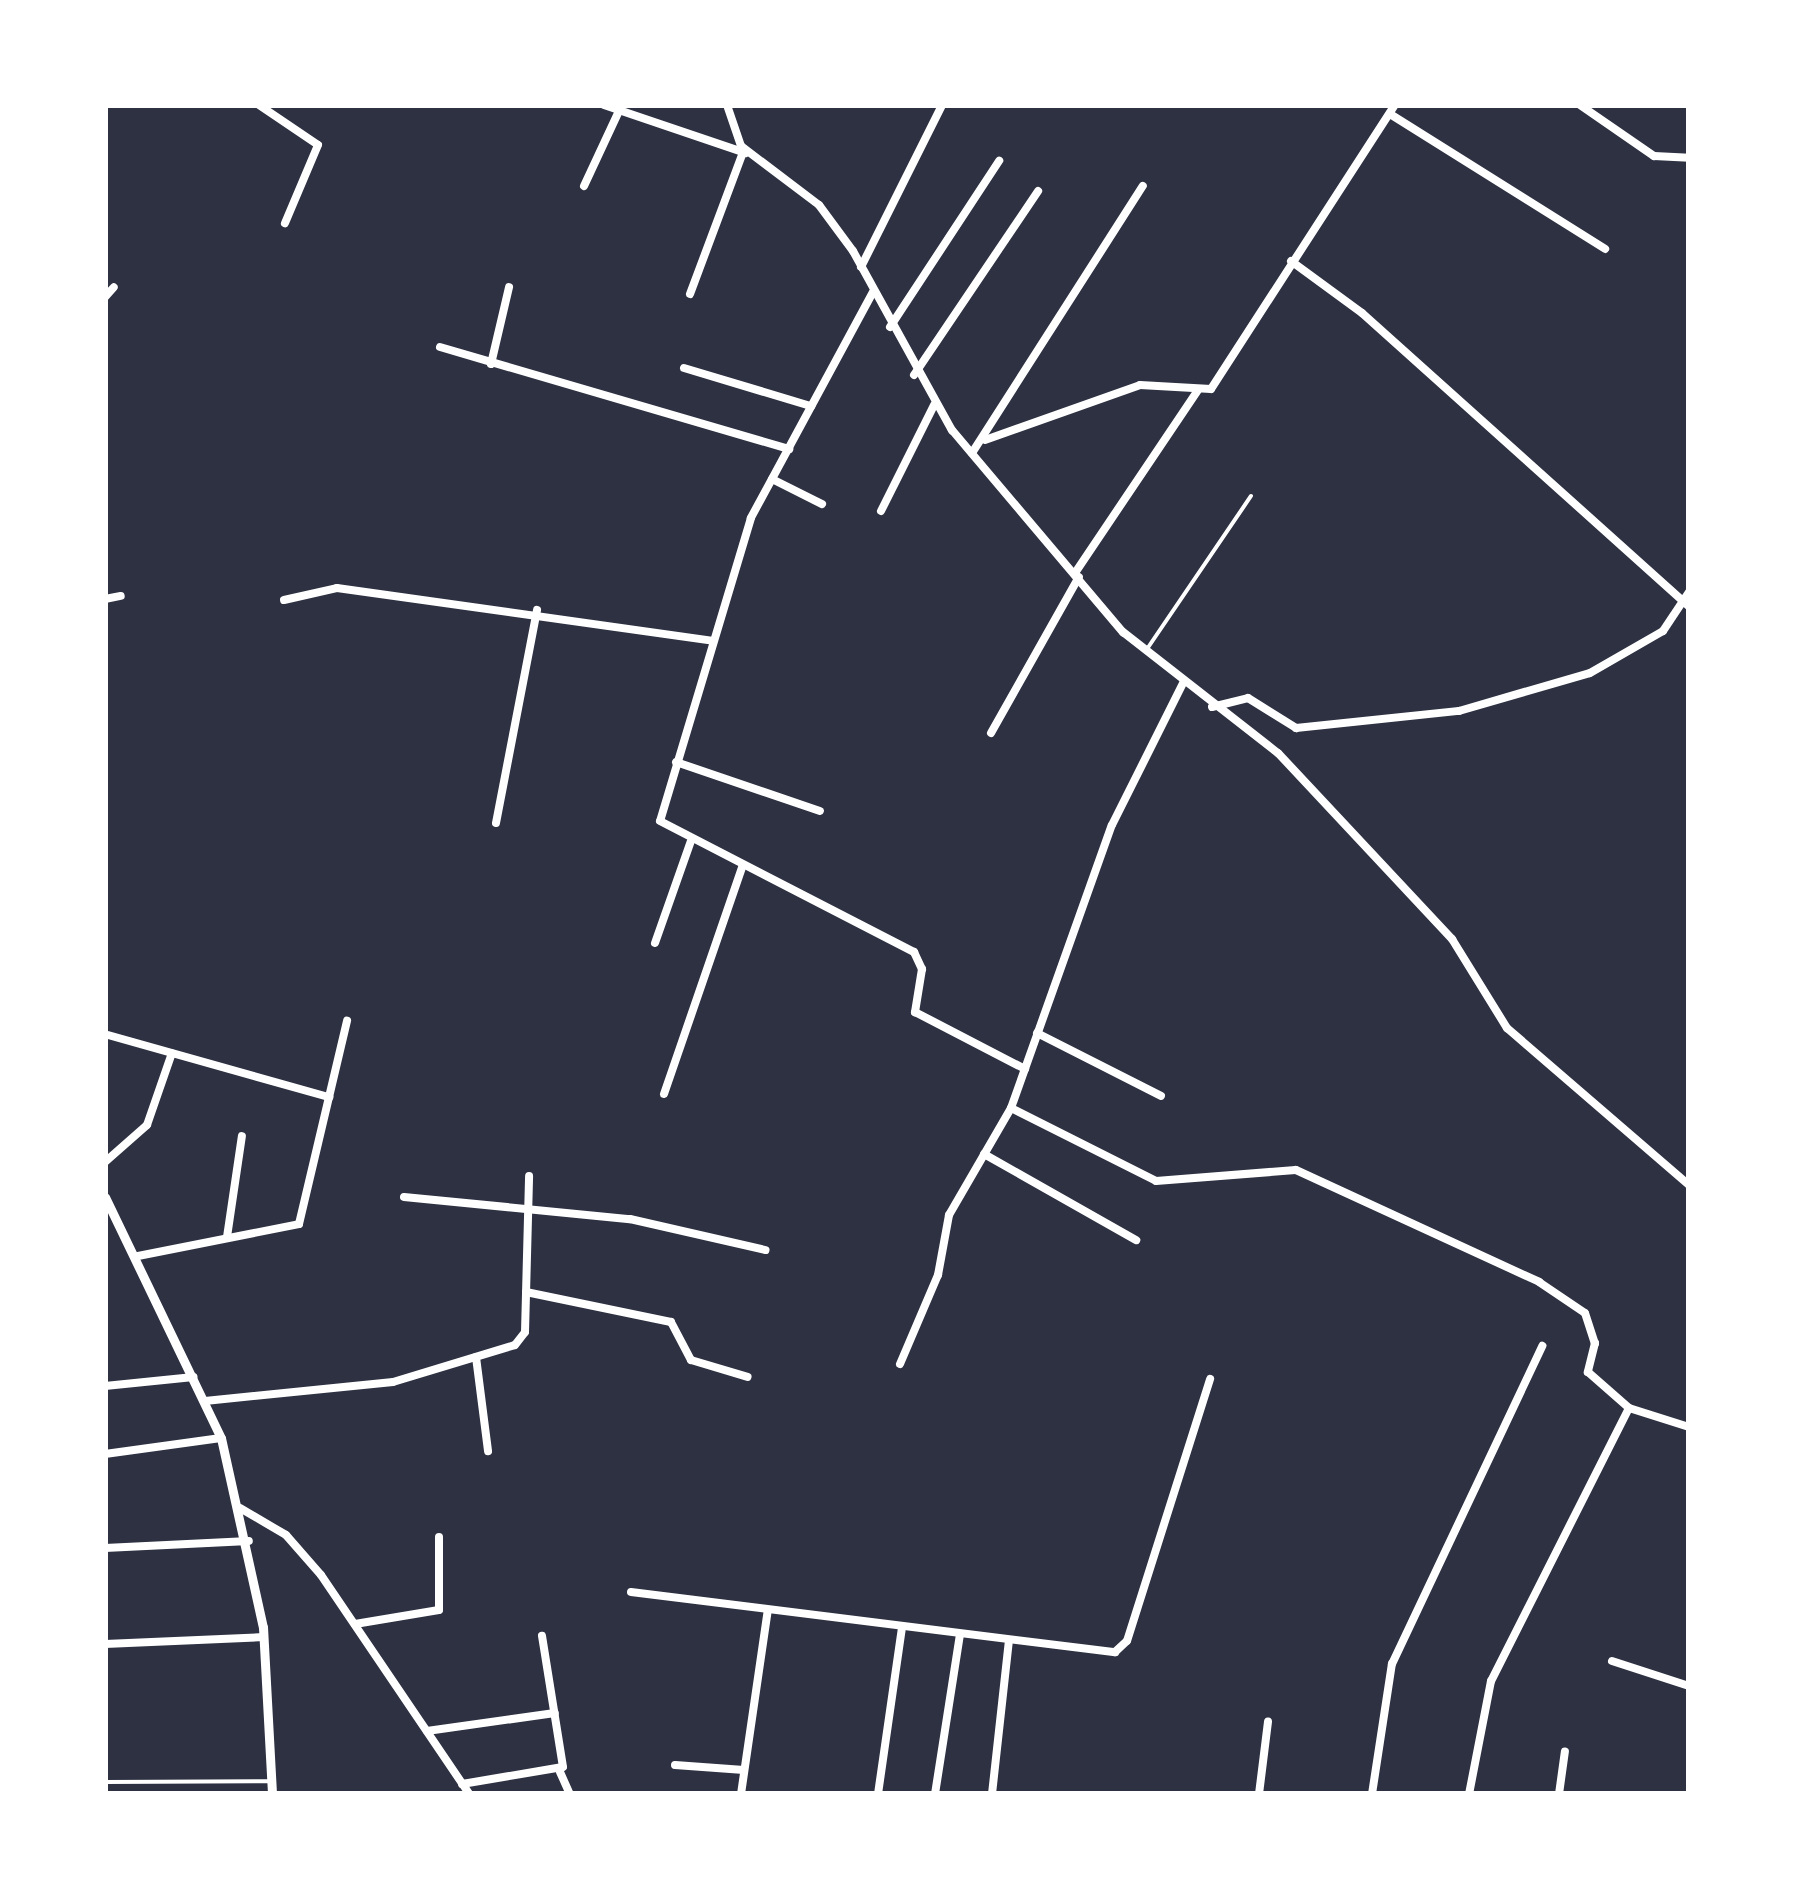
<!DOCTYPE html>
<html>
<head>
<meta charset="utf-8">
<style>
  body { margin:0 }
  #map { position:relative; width:1794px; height:1899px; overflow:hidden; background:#2d3142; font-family:"Zilla Slab",serif }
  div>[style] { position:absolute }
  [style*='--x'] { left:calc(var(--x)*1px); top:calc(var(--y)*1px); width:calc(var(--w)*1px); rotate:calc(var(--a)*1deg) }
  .service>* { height:4px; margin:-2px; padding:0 2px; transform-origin:2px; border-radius:2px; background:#fff }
  .minor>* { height:8px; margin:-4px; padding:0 4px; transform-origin:4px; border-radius:4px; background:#fff }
  .tertiary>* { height:9px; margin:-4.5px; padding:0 4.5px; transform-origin:4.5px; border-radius:4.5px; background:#fff }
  span { translate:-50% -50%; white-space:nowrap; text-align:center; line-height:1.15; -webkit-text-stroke:10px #fff; paint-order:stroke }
  .frame { position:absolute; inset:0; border:108px solid #fff; pointer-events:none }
</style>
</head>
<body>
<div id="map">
  <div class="service">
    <i style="--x:1147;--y:649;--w:185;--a:-55.8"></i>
    <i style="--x:105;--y:1782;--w:165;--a:-0.3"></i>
  </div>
  <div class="minor">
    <i style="--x:259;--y:105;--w:71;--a:34.1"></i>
    <i style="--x:318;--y:145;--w:85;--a:112.9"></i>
    <i style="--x:604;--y:105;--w:150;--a:18.7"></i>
    <i style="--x:727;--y:105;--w:43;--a:71.1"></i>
    <i style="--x:741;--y:146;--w:98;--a:37.1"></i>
    <i style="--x:819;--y:205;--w:57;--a:53.5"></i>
    <i style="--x:853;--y:251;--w:205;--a:61.1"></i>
    <i style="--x:952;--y:430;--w:265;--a:49.8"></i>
    <i style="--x:1123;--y:632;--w:197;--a:38"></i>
    <i style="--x:1278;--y:753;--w:255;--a:46.9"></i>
    <i style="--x:1452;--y:939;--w:105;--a:58.3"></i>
    <i style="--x:1507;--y:1028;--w:240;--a:40.8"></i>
    <i style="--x:1580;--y:105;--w:90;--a:34.6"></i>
    <i style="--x:1654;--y:156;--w:35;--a:3"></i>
    <i style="--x:1390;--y:114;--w:254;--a:32.1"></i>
    <i style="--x:584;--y:186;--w:83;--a:-65"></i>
    <i style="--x:1291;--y:261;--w:88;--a:36.2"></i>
    <i style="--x:1362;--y:313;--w:439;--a:41.9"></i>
    <i style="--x:861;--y:267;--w:181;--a:-63.4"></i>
    <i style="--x:873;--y:292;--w:257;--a:118.4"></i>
    <i style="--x:751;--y:518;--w:316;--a:106.7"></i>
    <i style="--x:660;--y:821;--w:286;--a:27.3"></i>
    <i style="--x:914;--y:952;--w:19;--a:65"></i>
    <i style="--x:922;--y:969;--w:44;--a:99.2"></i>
    <i style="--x:915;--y:1012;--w:124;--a:27.4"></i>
    <i style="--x:690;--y:294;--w:152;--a:-69.5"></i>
    <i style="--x:105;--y:297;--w:13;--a:-48"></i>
    <i style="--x:890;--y:327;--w:199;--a:-56.7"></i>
    <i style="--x:440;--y:347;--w:364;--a:16.3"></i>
    <i style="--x:491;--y:364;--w:79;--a:-76.8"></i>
    <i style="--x:684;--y:368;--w:133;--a:16.7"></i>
    <i style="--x:914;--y:375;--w:222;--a:-56"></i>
    <i style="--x:985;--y:440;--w:164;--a:-19.5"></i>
    <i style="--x:1140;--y:385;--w:71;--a:3.2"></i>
    <i style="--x:1211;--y:389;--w:338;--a:-57.1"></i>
    <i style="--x:972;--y:453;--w:317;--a:-57.4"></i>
    <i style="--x:772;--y:479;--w:56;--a:26.6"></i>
    <i style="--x:881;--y:511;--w:119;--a:-63.4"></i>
    <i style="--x:1075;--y:573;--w:220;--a:-56.1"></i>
    <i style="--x:105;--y:599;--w:16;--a:-11"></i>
    <i style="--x:284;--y:600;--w:54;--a:-12.8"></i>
    <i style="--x:337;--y:588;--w:380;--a:8"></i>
    <i style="--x:1212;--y:707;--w:37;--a:-14"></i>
    <i style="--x:1248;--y:698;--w:57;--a:32"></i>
    <i style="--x:1296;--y:728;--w:164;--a:-6"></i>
    <i style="--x:1459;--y:711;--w:136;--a:-16.2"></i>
    <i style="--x:1590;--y:673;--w:84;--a:-29.9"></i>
    <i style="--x:1663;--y:631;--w:47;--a:-56.3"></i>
    <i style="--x:991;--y:733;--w:179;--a:-60.6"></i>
    <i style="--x:676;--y:762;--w:152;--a:18.8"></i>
    <i style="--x:496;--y:823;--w:217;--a:-79.1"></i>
    <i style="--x:655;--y:943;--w:108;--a:-70.6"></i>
    <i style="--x:1037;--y:1033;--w:139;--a:26.9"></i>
    <i style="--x:108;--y:1035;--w:230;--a:15.7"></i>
    <i style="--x:664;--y:1094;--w:240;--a:-71"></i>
    <i style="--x:1011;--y:1108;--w:162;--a:26.7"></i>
    <i style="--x:1156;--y:1181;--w:140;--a:-4.5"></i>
    <i style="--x:1296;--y:1170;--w:268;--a:24.7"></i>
    <i style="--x:1539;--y:1282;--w:55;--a:34"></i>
    <i style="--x:1585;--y:1313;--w:32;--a:72"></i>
    <i style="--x:1595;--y:1343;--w:30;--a:104"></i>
    <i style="--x:1588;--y:1372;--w:55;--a:41.3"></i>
    <i style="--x:1629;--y:1408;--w:306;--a:116.8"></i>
    <i style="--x:1491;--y:1681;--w:115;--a:101"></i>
    <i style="--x:984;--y:1154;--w:175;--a:29.5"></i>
    <i style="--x:105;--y:1162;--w:56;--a:-41.4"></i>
    <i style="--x:147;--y:1125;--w:76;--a:-70.9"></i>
    <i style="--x:404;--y:1197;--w:227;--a:5.6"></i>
    <i style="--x:630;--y:1219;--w:139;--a:12.9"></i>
    <i style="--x:227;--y:1237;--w:102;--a:-81.6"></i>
    <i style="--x:138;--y:1256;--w:164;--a:-11.2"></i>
    <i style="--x:299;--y:1224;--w:209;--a:-76.7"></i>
    <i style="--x:526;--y:1292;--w:148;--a:11.7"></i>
    <i style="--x:671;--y:1322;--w:43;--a:62.2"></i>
    <i style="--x:691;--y:1360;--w:59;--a:16.6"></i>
    <i style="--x:476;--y:1357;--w:95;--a:82.7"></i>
    <i style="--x:900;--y:1364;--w:97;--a:-66.9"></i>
    <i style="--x:938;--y:1275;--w:61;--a:-79.6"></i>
    <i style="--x:949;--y:1215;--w:124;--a:-59.9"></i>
    <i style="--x:1011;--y:1108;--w:300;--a:-70.4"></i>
    <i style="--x:1112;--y:825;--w:159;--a:-63.4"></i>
    <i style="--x:105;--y:1386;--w:89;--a:-5.8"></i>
    <i style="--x:205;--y:1401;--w:189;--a:-5.8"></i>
    <i style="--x:393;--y:1382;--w:127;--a:-16.9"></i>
    <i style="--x:515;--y:1345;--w:16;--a:-52"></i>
    <i style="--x:525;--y:1332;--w:156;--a:-88.5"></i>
    <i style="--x:1629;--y:1408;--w:63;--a:17.6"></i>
    <i style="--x:105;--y:1454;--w:117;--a:-7.9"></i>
    <i style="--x:240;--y:1508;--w:53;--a:30.4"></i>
    <i style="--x:286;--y:1535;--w:53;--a:48.8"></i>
    <i style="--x:321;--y:1575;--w:264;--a:55.9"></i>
    <i style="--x:105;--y:1548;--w:144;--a:-2.8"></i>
    <i style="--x:631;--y:1592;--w:488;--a:7.1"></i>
    <i style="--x:1115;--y:1652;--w:16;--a:-43"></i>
    <i style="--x:1127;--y:1641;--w:275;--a:-72.4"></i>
    <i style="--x:355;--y:1624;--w:85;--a:-9.5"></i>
    <i style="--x:439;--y:1610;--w:73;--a:-90"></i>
    <i style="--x:105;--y:1644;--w:159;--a:-2.5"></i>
    <i style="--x:1612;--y:1661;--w:81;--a:18"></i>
    <i style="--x:427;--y:1731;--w:129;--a:-8"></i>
    <i style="--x:675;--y:1765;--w:69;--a:4.1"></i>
    <i style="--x:560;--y:1772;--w:24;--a:66"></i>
    <i style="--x:462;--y:1784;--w:102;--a:-9.6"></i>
    <i style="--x:563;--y:1767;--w:133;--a:-99.1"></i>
    <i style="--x:741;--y:1794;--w:186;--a:-81.7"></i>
    <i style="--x:878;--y:1794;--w:169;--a:-81.8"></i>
    <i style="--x:935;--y:1794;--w:162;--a:-81.1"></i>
    <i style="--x:992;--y:1794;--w:154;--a:-83.7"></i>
    <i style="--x:1259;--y:1794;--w:73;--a:-82.9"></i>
    <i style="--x:1372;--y:1794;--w:132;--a:-81.3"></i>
    <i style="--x:1392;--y:1664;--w:352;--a:-64.7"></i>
    <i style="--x:1559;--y:1794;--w:43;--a:-82.1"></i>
  </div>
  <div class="tertiary">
    <i style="--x:105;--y:1197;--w:267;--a:64.3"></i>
    <i style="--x:221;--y:1438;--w:194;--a:77.5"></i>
    <i style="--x:263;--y:1627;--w:167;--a:86.9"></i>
  </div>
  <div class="frame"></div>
</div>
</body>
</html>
